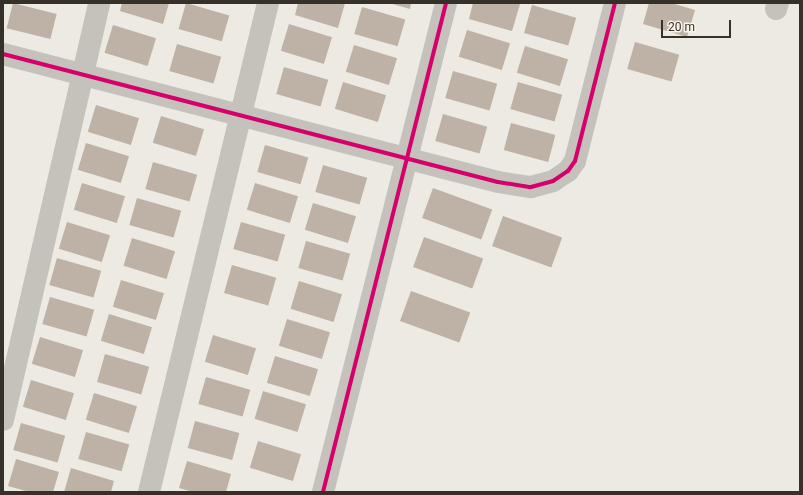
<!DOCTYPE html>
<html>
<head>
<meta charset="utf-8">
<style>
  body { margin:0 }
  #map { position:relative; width:803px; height:495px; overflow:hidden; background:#eceae3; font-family:Roboto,sans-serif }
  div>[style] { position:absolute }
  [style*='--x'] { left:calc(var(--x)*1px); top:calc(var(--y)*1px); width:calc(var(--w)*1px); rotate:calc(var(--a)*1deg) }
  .building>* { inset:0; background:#beb1a6; transform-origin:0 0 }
  .street>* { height:22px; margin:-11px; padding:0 11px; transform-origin:11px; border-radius:11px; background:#c5c2bc }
  .cycleway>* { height:4px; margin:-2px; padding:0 2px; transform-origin:2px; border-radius:2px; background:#d6006c }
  span { translate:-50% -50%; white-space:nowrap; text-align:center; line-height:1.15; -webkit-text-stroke:4px #f8f4eb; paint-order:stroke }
  .frame { position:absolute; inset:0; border:4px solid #36302a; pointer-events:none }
  .scale { position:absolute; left:661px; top:20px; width:70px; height:18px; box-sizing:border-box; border:2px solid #36302a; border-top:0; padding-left:5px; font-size:12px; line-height:14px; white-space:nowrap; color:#36302a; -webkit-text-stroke:3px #f8f4eb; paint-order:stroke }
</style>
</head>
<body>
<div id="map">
  <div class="building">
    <i style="left:13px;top:3px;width:45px;height:26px;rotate:14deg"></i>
    <i style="clip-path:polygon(122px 3px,169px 3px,163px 24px,120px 11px)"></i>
    <i style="left:186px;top:3px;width:45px;height:27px;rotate:16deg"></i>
    <i style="clip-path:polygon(298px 3px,345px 3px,338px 28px,295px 15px)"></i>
    <i style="clip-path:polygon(389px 3px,411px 3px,410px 9px)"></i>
    <i style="clip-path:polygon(473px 3px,520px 4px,512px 31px,469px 19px)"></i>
    <i style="clip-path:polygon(649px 3px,671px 3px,695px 10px,687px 37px,643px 24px)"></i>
    <i style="left:532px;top:5px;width:46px;height:29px;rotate:16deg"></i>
    <i style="left:362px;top:7px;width:45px;height:28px;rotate:16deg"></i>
    <i style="left:289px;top:24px;width:45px;height:28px;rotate:17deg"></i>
    <i style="left:113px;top:25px;width:45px;height:29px;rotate:17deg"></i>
    <i style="left:467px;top:30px;width:45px;height:28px;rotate:17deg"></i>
    <i style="left:635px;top:42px;width:46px;height:28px;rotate:16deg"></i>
    <i style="left:177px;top:44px;width:46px;height:28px;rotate:16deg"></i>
    <i style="left:354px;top:45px;width:45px;height:28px;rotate:17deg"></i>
    <i style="left:525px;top:46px;width:45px;height:28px;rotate:17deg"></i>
    <i style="left:284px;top:67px;width:46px;height:28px;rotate:16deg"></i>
    <i style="left:453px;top:71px;width:46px;height:28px;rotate:16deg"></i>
    <i style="left:343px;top:82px;width:45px;height:28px;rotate:17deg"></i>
    <i style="left:518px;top:82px;width:46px;height:28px;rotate:16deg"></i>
    <i style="left:96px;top:105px;width:45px;height:28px;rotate:17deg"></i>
    <i style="left:443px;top:114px;width:46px;height:28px;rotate:16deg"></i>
    <i style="left:161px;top:116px;width:45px;height:28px;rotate:17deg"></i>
    <i style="left:511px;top:123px;width:46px;height:28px;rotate:15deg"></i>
    <i style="left:86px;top:143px;width:45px;height:28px;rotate:17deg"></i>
    <i style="left:265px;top:145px;width:45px;height:28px;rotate:16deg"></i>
    <i style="left:153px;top:162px;width:46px;height:28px;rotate:16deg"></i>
    <i style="left:323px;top:165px;width:46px;height:28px;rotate:16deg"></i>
    <i style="left:82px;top:183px;width:45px;height:28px;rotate:17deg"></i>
    <i style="left:255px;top:183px;width:45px;height:28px;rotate:17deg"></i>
    <i style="left:433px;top:188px;width:63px;height:32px;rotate:20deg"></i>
    <i style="left:137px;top:198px;width:46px;height:28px;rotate:16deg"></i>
    <i style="left:313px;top:203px;width:45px;height:28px;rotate:17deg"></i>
    <i style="left:503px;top:216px;width:63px;height:32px;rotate:20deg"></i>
    <i style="left:67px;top:222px;width:45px;height:28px;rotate:17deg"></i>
    <i style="left:241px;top:222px;width:46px;height:28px;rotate:16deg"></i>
    <i style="left:424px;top:237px;width:63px;height:32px;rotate:20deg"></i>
    <i style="left:132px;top:238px;width:45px;height:29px;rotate:17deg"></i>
    <i style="left:306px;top:241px;width:46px;height:28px;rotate:16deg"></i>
    <i style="left:57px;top:258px;width:46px;height:28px;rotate:16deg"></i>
    <i style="left:232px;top:265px;width:46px;height:29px;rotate:16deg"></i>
    <i style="left:121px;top:280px;width:45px;height:28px;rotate:17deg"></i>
    <i style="left:299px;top:281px;width:45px;height:29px;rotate:17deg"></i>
    <i style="left:411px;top:291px;width:63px;height:32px;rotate:20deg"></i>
    <i style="left:50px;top:297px;width:46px;height:28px;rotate:16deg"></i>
    <i style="left:109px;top:314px;width:45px;height:28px;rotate:17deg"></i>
    <i style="left:287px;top:319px;width:45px;height:28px;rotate:17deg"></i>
    <i style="left:213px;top:335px;width:45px;height:28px;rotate:17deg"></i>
    <i style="left:40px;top:337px;width:45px;height:28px;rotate:17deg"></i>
    <i style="left:105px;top:354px;width:46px;height:29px;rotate:16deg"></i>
    <i style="left:275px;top:356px;width:45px;height:28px;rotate:17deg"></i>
    <i style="left:206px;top:377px;width:46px;height:28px;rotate:16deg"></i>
    <i style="left:31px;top:380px;width:45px;height:28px;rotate:17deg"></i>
    <i style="left:263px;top:391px;width:45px;height:29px;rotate:17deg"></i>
    <i style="left:94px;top:393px;width:45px;height:28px;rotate:17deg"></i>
    <i style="left:195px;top:421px;width:46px;height:28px;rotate:15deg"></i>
    <i style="left:21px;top:423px;width:46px;height:28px;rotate:16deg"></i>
    <i style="left:86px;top:432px;width:45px;height:28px;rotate:16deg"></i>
    <i style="left:258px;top:441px;width:45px;height:28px;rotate:17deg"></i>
    <i style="clip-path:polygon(16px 459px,59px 472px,53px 492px,29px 492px,8px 486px)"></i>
    <i style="clip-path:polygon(187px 461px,231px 474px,226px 492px,193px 492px,179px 488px)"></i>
    <i style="clip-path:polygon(71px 468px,114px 481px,111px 492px,64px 492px)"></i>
  </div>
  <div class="street">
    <i style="--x:776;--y:9;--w:6;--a:-72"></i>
    <i style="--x:3;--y:54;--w:511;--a:14.5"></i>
    <i style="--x:498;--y:182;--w:33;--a:9"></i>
    <i style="--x:531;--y:187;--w:23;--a:-15"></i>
    <i style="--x:553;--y:181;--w:18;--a:-34"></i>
    <i style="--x:568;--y:171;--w:12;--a:-55"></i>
    <i style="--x:575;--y:161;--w:163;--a:-75.8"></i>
    <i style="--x:3;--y:420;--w:428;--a:-77"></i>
    <i style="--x:149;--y:492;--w:503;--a:-76.32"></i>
    <i style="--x:323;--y:492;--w:504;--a:-75.88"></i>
  </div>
  <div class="cycleway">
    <i style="--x:3;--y:54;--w:511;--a:14.5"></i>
    <i style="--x:498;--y:182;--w:33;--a:9"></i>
    <i style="--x:531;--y:187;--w:23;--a:-15"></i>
    <i style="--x:553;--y:181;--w:18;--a:-34"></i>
    <i style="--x:568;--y:171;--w:12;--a:-55"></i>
    <i style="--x:575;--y:161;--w:163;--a:-75.8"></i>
    <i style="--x:323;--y:492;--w:504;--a:-75.88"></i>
  </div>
  <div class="frame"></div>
  <div class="scale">20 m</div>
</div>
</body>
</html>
